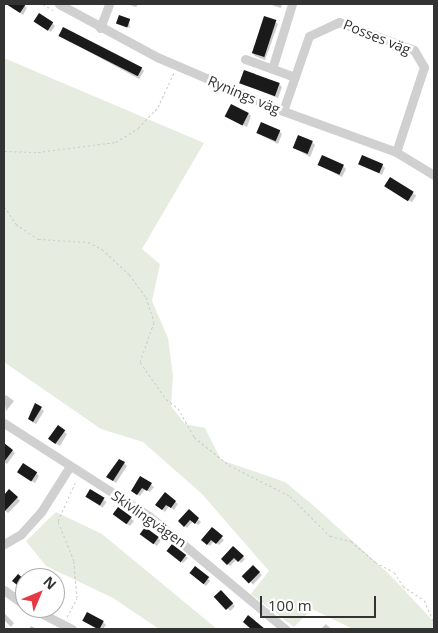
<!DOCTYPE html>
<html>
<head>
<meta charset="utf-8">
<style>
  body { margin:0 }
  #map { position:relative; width:438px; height:633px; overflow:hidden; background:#fff; font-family:"Open Sans",sans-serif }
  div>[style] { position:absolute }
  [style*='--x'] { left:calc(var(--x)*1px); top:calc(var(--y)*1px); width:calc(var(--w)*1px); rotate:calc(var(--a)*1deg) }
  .green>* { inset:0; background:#e6ecdf }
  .shadow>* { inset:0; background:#0003; transform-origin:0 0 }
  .building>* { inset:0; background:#1a1a1a; transform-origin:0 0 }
  .path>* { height:1px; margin-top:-0.5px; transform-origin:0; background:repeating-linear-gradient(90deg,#cdcdcd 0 2.5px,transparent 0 5px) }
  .street>* { height:9px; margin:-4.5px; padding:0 4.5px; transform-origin:4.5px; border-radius:4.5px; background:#d0d0d0 }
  span { translate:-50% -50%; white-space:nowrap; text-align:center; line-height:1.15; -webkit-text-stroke:5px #fff; paint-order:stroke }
  .street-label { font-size:14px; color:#333 }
  .frame { position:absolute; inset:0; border:5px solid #333; pointer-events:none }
  .north { position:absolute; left:15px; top:568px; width:50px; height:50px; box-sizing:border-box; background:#fff; border:1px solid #adadad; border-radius:50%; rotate:45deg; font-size:14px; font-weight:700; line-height:20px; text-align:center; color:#333 }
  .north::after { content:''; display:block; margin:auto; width:18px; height:22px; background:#e63946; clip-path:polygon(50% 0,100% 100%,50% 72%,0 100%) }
  .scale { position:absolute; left:260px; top:596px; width:116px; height:22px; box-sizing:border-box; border:2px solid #333; border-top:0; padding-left:6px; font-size:15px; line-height:18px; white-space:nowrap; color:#333; -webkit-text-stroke:4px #fff; paint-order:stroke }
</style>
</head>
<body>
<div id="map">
  <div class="green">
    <i style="clip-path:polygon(4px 58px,204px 143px,142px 249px,160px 264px,152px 301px,168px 338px,173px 376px,171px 406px,185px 424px,205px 428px,221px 460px,285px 482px,314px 506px,389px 574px,434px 622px,434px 629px,353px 629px,312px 609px,294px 627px,251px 594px,269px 571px,202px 494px,143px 442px,101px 429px,4px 362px)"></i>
    <i style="clip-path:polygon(56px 512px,102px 534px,217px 629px,159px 629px,113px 598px,46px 566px,26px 541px)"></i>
  </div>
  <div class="shadow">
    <i style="clip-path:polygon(8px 4px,23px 4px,27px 8px,23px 15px)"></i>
    <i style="clip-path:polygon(127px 4px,138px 4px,136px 7px)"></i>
    <i style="clip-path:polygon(269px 4px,282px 4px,281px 8px)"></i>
    <i style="clip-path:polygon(129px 20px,130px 28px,118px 24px)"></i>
    <i style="clip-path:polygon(275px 22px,278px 24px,265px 60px,255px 56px,252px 53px)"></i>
    <i style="clip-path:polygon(52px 23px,55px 26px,51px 32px,38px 24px)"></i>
    <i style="clip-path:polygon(60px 36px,141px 68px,144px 71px,139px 79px)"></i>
    <i style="clip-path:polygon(240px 83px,279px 84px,282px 87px,278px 98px)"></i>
    <i style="clip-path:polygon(249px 114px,251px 116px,247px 127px,227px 117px)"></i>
    <i style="clip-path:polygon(279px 131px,282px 134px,278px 144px,257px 133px)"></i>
    <i style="clip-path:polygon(312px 142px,315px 145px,310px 157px,294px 148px)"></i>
    <i style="clip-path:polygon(359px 164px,382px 165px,385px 168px,382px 175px)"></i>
    <i style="clip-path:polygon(319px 165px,343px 166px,346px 169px,342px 177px)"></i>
    <i style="left:390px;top:179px;width:31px;height:8px;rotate:32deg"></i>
    <i style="clip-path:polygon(6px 395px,14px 401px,6px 411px,4px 398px)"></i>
    <i style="clip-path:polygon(36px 405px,44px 411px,36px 424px,32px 422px)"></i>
    <i style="clip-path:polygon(58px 427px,67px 434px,60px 446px,53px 442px)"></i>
    <i style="clip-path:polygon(4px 444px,15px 453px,7px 464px,4px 462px)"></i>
    <i style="clip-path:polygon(124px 463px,127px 466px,116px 483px,110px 479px)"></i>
    <i style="clip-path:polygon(36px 473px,39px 476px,35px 483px,22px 475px)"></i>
    <i style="clip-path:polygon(141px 477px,154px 487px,150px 492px,145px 489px,140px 496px,135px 493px)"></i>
    <i style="clip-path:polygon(10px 491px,20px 501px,8px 513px,4px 510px,4px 499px)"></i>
    <i style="left:91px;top:491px;width:19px;height:7px;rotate:35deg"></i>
    <i style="clip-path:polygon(165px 494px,178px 504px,174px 510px,169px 506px,165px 512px,159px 507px)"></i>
    <i style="clip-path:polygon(118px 509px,134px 521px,130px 526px,117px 517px)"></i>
    <i style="clip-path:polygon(189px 511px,201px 522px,198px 525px,193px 521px,187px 528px,180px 521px)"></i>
    <i style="clip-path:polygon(212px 529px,224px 540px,219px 545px,214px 541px,210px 546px,202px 540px)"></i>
    <i style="clip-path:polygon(144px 537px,158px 538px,161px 540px,157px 546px)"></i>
    <i style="clip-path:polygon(233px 547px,245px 559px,241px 563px,237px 559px,230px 566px,222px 559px)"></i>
    <i style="clip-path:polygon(171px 553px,185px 556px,188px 558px,183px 563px)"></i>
    <i style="left:253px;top:567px;width:12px;height:13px;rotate:42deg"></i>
    <i style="clip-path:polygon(194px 576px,208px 578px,210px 581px,206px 586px)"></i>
    <i style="left:221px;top:592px;width:20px;height:7px;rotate:45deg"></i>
    <i style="clip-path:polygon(55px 598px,62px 603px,58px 609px,55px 607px)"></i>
    <i style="clip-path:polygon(4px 613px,14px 623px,11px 627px,4px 620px)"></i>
    <i style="clip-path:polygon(84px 621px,103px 622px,106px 625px,103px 629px,98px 629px)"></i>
    <i style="clip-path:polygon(326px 624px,331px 629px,321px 629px)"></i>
    <i style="clip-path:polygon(31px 626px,37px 629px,29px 629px)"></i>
  </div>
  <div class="building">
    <i style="clip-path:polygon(6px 4px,26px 4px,20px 13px)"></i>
    <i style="left:39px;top:13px;width:17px;height:10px;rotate:33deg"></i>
    <i style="left:119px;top:15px;width:12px;height:9px;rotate:20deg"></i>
    <i style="left:264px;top:16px;width:13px;height:39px;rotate:18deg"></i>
    <i style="left:63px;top:27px;width:89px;height:10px;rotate:27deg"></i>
    <i style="left:244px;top:70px;width:38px;height:14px;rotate:20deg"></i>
    <i style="left:231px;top:104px;width:20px;height:14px;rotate:27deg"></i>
    <i style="left:261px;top:122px;width:21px;height:12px;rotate:23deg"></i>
    <i style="left:298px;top:135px;width:16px;height:14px;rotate:22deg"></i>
    <i style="left:322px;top:155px;width:24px;height:11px;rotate:24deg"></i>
    <i style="left:362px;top:155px;width:23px;height:10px;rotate:23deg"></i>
    <i style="left:390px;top:177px;width:28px;height:11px;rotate:32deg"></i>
    <i style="clip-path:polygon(35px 403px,42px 407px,33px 422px,28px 419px)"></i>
    <i style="left:58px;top:425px;width:9px;height:17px;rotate:36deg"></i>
    <i style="clip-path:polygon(4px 443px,13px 450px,4px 462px)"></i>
    <i style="clip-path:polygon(119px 459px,125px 462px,113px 481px,106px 477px)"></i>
    <i style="left:23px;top:463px;width:17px;height:11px;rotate:33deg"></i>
    <i style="clip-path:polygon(140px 476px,152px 483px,147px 491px,142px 488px,137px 495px,131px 491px)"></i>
    <i style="clip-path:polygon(9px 489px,18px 497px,4px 512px,4px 495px)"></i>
    <i style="left:90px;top:489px;width:17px;height:9px;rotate:31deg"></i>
    <i style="clip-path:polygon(165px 492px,176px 501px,171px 508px,166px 505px,162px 510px,155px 505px)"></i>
    <i style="left:118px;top:507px;width:17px;height:9px;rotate:36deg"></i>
    <i style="clip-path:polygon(189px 509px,199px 518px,195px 524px,190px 520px,184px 527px,178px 521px)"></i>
    <i style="left:145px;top:527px;width:17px;height:9px;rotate:36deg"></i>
    <i style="clip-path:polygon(212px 527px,223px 536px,216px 544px,211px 540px,207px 545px,201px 540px)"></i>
    <i style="left:172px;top:544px;width:18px;height:9px;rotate:38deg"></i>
    <i style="clip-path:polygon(233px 546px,244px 556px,238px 562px,234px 558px,227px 565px,221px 559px)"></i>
    <i style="left:253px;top:565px;width:10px;height:16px;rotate:45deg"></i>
    <i style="left:195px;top:566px;width:18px;height:9px;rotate:38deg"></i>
    <i style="clip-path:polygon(18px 574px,25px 580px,25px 591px,12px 581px)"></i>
    <i style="left:221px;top:590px;width:18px;height:10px;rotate:47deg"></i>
    <i style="left:87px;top:612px;width:19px;height:10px;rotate:28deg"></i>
    <i style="clip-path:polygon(248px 615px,265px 629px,251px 629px,243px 622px)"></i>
  </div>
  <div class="path">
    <i style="--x:43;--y:4;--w:12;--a:31"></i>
    <i style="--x:4;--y:151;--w:34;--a:2"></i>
    <i style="--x:38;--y:152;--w:79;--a:-7.3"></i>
    <i style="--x:116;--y:142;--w:26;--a:-32"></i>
    <i style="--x:138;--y:128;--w:29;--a:-46"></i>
    <i style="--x:158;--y:107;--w:38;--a:-65"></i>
    <i style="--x:4;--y:206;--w:22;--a:56"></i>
    <i style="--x:16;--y:224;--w:27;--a:34"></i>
    <i style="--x:38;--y:239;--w:50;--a:3.4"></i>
    <i style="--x:88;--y:242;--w:16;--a:27"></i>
    <i style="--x:102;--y:249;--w:37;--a:43"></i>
    <i style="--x:129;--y:274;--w:29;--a:54"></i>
    <i style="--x:146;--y:297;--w:26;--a:72"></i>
    <i style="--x:154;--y:322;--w:42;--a:109.3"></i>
    <i style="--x:140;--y:362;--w:45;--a:54.9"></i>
    <i style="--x:166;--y:399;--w:15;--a:37"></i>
    <i style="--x:178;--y:408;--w:33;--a:61"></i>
    <i style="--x:194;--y:437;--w:45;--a:38.7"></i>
    <i style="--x:229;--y:465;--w:68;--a:26.9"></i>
    <i style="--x:290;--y:496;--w:57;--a:45"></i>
    <i style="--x:330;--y:536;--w:22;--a:13"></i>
    <i style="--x:351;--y:541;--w:32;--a:41"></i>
    <i style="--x:375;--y:562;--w:21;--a:28"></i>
    <i style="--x:394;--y:572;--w:17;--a:57"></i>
    <i style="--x:403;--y:586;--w:25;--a:34"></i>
    <i style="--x:424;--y:600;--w:24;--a:66"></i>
    <i style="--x:67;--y:617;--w:21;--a:-62"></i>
    <i style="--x:77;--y:598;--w:37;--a:-95"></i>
    <i style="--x:74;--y:561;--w:43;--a:-111.8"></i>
    <i style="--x:58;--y:521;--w:44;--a:-65.8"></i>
  </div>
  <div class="street">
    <i style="--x:59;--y:4;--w:111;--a:28.4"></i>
    <i style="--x:157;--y:57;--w:137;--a:23.2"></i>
    <i style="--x:283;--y:111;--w:120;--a:19.9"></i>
    <i style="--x:396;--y:152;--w:44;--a:31.2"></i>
    <i style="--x:100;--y:28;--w:26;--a:-69"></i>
    <i style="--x:245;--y:59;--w:53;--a:19.8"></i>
    <i style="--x:272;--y:69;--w:68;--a:-72.9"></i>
    <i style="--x:283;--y:111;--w:79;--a:-70.9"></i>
    <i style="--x:309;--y:36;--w:33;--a:-25"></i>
    <i style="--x:339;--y:22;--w:80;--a:20.5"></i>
    <i style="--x:414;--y:50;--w:20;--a:60"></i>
    <i style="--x:424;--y:67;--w:89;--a:108.2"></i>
    <i style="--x:4;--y:423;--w:172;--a:32.7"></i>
    <i style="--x:149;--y:516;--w:177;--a:39.7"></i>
    <i style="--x:4;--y:544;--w:20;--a:-30"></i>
    <i style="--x:21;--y:534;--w:30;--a:-48"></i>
    <i style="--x:41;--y:512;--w:54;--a:-57.8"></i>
    <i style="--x:4;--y:590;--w:26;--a:36"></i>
    <i style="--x:31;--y:608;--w:46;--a:27.1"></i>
  </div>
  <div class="street-label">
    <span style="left:377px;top:37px;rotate:22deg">Posses väg</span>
    <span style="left:244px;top:95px;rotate:23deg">Rynings väg</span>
    <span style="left:149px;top:519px;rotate:35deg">Skivlingvägen</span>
  </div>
  <div class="frame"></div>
  <div class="north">N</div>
  <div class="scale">100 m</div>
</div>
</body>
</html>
